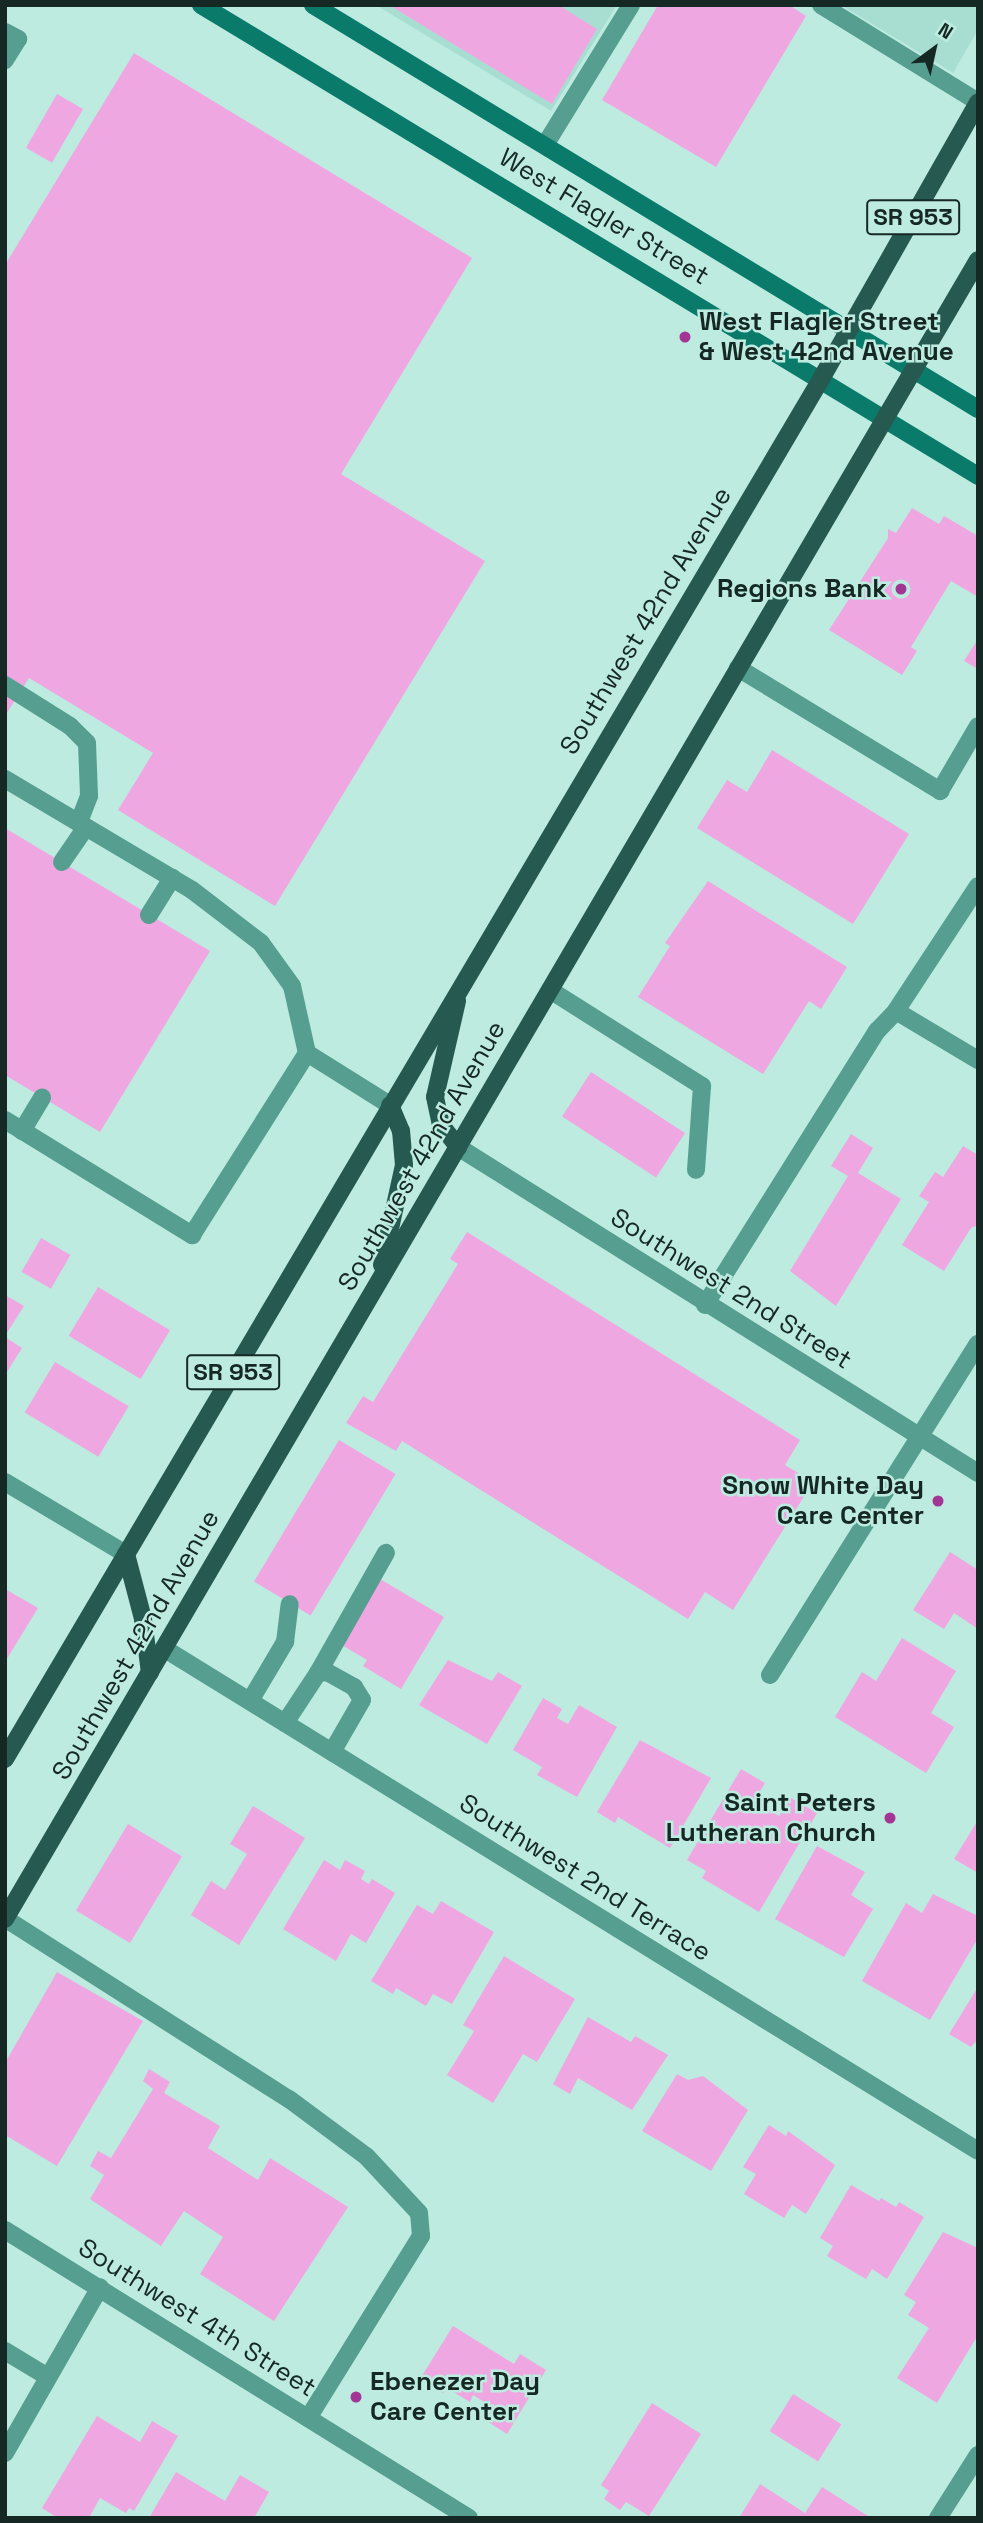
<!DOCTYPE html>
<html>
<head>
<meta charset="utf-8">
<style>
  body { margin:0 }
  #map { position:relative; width:983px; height:2523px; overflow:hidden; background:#bdebe0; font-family:"Space Grotesk",sans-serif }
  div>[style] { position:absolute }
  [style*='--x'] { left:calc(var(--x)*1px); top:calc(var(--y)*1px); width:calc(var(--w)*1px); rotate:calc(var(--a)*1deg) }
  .built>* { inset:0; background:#a8ded2 }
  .building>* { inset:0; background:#efa7e1; transform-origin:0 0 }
  .lane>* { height:18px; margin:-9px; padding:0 9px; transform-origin:9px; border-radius:9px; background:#569f90 }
  .street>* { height:18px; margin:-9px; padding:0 9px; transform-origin:9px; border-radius:9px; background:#569f90 }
  .secondary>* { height:18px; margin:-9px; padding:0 9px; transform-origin:9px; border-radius:9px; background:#0a7b6b }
  .primary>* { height:18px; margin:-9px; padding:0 9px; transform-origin:9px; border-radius:9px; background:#265a50 }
  .dots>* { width:19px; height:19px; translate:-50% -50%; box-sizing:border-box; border:4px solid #bdebe0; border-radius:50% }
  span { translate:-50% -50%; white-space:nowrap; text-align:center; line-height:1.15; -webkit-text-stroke:5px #bdebe0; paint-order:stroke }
  .shield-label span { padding:2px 5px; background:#bdebe0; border:2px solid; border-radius:5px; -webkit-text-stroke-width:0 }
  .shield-label { font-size:24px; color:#162824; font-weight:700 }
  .street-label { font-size:26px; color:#162824 }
  .poi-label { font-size:26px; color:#162824; font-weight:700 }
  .left { translate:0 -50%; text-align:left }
  .right { translate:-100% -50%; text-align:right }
  .frame { position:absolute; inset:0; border:7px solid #162824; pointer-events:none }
  .north { position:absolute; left:899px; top:14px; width:70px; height:70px; -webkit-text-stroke:5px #bdebe0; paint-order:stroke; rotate:33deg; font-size:19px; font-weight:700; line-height:28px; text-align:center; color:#162824 }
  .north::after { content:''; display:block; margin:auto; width:24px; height:32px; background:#162824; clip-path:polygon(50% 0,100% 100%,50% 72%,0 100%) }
</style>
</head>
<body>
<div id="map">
  <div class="built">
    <i style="clip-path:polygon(376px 5px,617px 5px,551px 111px)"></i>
    <i style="clip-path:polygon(841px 5px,978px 5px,978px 30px,953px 73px)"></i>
  </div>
  <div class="building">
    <i style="clip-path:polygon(389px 5px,558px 5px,597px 29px,552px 104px)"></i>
    <i style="clip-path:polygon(658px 5px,789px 5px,806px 16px,716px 167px,602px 100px)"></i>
    <i style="clip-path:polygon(134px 53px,472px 258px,341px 474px,485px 561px,275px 906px,118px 810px,153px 753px,29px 678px,5px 716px,5px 265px)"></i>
    <i style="left:57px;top:94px;width:30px;height:62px;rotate:30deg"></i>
    <i style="clip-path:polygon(912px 508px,939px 524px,944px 516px,978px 536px,978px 597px,951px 581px,911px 647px,917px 651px,902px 675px,829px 630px,888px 538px,888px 529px,896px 533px)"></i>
    <i style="clip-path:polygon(978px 639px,978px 669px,964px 661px)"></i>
    <i style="clip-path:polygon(772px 750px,909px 834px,853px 924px,697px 828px,727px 780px,747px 792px)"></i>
    <i style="clip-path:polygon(5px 828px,210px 951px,100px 1132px,5px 1075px)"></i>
    <i style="clip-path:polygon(708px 881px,847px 967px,821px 1009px,809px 1001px,763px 1074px,638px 997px,670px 946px,665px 943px)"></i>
    <i style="left:591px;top:1072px;width:112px;height:53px;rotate:33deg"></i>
    <i style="clip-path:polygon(851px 1134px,873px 1148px,858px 1173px,901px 1199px,836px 1306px,790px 1271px,848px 1176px,831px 1166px)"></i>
    <i style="clip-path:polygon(963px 1146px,978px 1155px,978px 1225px,971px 1228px,944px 1271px,902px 1245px,929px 1202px,919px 1196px,935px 1172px,943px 1177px)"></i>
    <i style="clip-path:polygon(467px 1232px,800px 1440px,785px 1465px,813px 1482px,733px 1610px,705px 1592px,688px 1619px,402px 1441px,396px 1451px,346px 1423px,363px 1396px,373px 1402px,458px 1264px,450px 1259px)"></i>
    <i style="left:41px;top:1238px;width:34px;height:39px;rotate:30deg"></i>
    <i style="left:98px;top:1287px;width:84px;height:57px;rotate:31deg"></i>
    <i style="clip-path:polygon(5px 1295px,24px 1306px,5px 1336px)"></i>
    <i style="clip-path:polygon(5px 1337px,22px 1348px,7px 1372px,5px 1371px)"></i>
    <i style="left:55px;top:1362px;width:86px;height:59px;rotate:31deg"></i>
    <i style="left:339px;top:1440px;width:66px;height:165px;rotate:31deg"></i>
    <i style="clip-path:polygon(950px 1552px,978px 1570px,978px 1629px,954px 1613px,944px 1629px,913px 1610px)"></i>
    <i style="clip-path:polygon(380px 1579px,444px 1617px,401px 1689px,363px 1666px,367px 1660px,340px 1644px)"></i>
    <i style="clip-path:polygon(5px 1589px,38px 1608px,5px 1662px)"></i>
    <i style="clip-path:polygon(902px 1638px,956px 1671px,931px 1713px,954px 1727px,926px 1773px,835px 1717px,862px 1672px,876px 1681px)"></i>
    <i style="clip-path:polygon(448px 1660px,492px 1681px,498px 1672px,522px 1686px,487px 1744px,419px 1705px)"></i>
    <i style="clip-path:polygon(543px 1698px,562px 1709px,557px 1718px,568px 1724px,579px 1705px,617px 1727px,577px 1797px,537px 1775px,542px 1767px,513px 1750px)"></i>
    <i style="clip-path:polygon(640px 1740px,711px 1778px,670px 1848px,618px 1817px,615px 1823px,597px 1812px)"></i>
    <i style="clip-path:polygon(741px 1769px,765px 1783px,754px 1801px,779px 1816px,791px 1798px,817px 1813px,759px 1912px,702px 1878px,706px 1871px,687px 1860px)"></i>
    <i style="clip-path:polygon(253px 1806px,305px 1838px,239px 1945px,191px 1915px,211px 1881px,225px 1890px,247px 1854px,230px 1844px)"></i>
    <i style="clip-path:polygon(978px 1820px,978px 1873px,954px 1859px)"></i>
    <i style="left:128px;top:1824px;width:63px;height:101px;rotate:31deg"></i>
    <i style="clip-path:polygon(817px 1846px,865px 1872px,851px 1895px,873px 1909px,844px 1957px,775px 1919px)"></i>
    <i style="clip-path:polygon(324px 1860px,340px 1870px,345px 1860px,365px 1871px,361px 1879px,369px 1884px,372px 1879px,395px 1893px,366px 1943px,351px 1934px,336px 1961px,283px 1929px)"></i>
    <i style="clip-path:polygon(933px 1894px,978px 1916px,978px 1938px,930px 2020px,862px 1981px,906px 1903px,922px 1913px)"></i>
    <i style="clip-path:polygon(441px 1901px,494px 1932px,452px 2004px,433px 1994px,426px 2006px,396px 1988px,393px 1994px,371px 1981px,417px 1905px,433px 1914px)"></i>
    <i style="clip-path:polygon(504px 1956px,575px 1999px,537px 2062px,523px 2054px,493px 2103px,447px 2075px,474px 2031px,463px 2025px)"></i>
    <i style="clip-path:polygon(57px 1972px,143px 2021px,57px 2166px,5px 2135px,5px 2063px)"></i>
    <i style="clip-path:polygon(978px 1987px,978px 2039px,971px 2047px,949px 2034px)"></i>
    <i style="clip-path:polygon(588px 2017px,631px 2042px,635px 2036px,668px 2055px,632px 2110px,578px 2078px,570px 2094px,553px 2084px)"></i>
    <i style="clip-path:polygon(149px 2069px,170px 2082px,164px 2093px,220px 2126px,208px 2148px,258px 2180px,270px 2158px,348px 2207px,274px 2321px,200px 2274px,223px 2237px,184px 2211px,161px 2246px,90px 2199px,104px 2175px,90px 2166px,98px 2151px,111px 2158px,153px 2089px,143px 2081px)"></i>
    <i style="clip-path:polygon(677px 2074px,688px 2080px,703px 2076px,748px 2110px,711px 2171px,642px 2131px)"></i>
    <i style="clip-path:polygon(769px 2125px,786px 2136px,788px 2131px,835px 2165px,806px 2214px,792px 2205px,784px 2218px,744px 2194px,756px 2174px,743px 2167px)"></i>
    <i style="clip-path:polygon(851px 2185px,879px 2201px,881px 2198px,896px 2207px,899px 2202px,924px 2217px,887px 2279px,872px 2269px,866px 2279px,827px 2256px,833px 2246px,820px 2238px)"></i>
    <i style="clip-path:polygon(943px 2232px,978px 2248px,978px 2335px,937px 2403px,897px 2378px,929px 2328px,908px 2315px,916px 2302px,904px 2295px)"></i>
    <i style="clip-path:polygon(453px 2326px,514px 2364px,520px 2354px,546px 2370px,507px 2434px,479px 2416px,486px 2403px,473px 2395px,470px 2402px,447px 2388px,443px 2393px,420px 2379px)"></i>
    <i style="left:793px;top:2394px;width:57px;height:44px;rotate:32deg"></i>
    <i style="clip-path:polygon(652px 2403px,701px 2434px,649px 2516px,626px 2502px,620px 2510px,604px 2499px,609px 2491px,601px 2485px)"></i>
    <i style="clip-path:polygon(97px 2416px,140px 2442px,152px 2421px,178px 2436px,134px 2511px,129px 2508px,126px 2513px,100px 2498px,89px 2518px,58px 2518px,42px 2508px)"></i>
    <i style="clip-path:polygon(176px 2472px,225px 2501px,240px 2475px,269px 2492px,254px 2518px,149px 2518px)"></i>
    <i style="clip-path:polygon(760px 2484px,805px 2513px,822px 2487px,868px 2516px,739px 2518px)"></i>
  </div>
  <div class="lane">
    <i style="--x:821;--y:5;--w:185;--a:31.7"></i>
    <i style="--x:5;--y:32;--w:15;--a:28"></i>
    <i style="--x:18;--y:39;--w:25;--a:122"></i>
    <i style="--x:545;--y:145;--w:164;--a:-58.4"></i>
    <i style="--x:738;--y:668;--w:237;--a:31.3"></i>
    <i style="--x:940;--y:791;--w:75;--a:-59.7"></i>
    <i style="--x:5;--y:685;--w:77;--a:32.2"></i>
    <i style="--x:70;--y:726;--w:24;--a:45"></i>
    <i style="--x:87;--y:743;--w:53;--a:87.8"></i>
    <i style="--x:89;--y:796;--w:28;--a:111"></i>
    <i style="--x:5;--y:779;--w:217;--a:30.7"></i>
    <i style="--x:192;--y:890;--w:87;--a:37.5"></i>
    <i style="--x:261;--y:943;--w:53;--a:54.2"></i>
    <i style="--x:292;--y:986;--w:69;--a:77.4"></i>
    <i style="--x:307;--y:1053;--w:98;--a:32.1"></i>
    <i style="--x:62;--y:862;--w:42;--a:-55.6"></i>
    <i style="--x:978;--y:886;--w:149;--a:123.3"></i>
    <i style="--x:896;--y:1011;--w:96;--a:30.9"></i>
    <i style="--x:149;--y:915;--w:44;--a:-58.1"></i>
    <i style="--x:550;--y:990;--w:180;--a:32.3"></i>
    <i style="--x:702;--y:1086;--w:84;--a:94.1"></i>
    <i style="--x:5;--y:1120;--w:220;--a:31.6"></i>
    <i style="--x:192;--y:1235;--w:215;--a:-57.7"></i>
    <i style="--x:22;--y:1131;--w:39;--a:-59"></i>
    <i style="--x:705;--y:1305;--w:324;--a:-57.9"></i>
    <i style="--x:877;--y:1031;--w:28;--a:-46"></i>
    <i style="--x:318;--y:1673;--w:138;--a:-60.5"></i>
    <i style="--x:250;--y:1701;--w:69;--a:-59.3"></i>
    <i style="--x:285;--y:1642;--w:38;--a:-83"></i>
    <i style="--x:285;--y:1723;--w:60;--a:-56.6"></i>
    <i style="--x:318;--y:1673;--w:9;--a:-6"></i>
    <i style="--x:327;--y:1672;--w:31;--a:29"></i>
    <i style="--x:354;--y:1687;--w:15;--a:58"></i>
    <i style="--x:362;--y:1700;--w:60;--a:120"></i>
    <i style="--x:6;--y:1919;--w:335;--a:32.5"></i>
    <i style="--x:289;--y:2099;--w:97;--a:36.6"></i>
    <i style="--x:367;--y:2157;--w:76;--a:47.1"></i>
    <i style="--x:419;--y:2213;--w:23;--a:85"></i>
    <i style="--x:421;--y:2236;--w:214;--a:121.8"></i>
    <i style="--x:5;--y:2351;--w:50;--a:31.2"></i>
    <i style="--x:5;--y:2453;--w:191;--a:-60.2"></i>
  </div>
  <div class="street">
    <i style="--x:458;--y:1147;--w:614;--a:32.08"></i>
    <i style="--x:5;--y:1482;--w:141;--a:30.8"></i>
    <i style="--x:165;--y:1649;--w:955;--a:31.69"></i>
    <i style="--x:770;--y:1675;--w:391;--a:-57.9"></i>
    <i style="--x:5;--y:2230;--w:546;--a:31.83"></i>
    <i style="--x:938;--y:2518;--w:75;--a:-57.6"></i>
  </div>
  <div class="secondary">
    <i style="--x:201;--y:5;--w:909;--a:31.22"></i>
    <i style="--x:313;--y:5;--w:778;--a:31.28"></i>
  </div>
  <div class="primary">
    <i style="--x:457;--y:1001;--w:98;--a:102.9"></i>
    <i style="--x:435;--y:1097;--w:29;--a:78"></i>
    <i style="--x:441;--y:1125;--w:28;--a:52"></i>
    <i style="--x:382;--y:1265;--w:102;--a:-77.6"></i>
    <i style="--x:404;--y:1165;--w:34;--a:-95"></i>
    <i style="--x:401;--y:1131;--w:28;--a:-113"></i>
    <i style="--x:126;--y:1554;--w:67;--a:75.3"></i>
    <i style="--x:143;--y:1619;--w:54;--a:82.6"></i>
    <i style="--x:5;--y:1759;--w:1603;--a:-59.4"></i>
    <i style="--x:821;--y:379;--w:318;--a:-60.4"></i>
    <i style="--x:5;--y:1919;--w:1923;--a:-59.61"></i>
  </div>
  <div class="dots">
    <i style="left:685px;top:337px;background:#a33594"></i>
    <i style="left:901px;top:589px;background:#a33594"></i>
    <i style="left:938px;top:1501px;background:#a33594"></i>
    <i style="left:890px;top:1818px;background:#a33594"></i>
    <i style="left:356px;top:2397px;background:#a33594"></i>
  </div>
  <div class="shield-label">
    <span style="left:913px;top:217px">SR 953</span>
    <span style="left:233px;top:1372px">SR 953</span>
  </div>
  <div class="street-label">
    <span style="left:604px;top:217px;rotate:31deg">West Flagler Street</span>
    <span style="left:646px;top:621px;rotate:-59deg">Southwest 42nd Avenue</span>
    <span style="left:422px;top:1156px;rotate:-60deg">Southwest 42nd Avenue</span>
    <span style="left:731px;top:1289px;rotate:32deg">Southwest 2nd Street</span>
    <span style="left:136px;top:1645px;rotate:-60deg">Southwest 42nd Avenue</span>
    <span style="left:585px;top:1878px;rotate:32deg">Southwest 2nd Terrace</span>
    <span style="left:197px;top:2318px;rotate:32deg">Southwest 4th Street</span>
  </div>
  <div class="poi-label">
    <span class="left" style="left:699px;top:337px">West Flagler Street<br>&amp; West 42nd Avenue</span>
    <span class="right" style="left:887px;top:589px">Regions Bank</span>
    <span class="right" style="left:924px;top:1501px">Snow White Day<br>Care Center</span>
    <span class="right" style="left:876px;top:1818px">Saint Peters<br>Lutheran Church</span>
    <span class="left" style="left:370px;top:2397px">Ebenezer Day<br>Care Center</span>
  </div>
  <div class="frame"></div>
  <div class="north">N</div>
</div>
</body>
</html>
